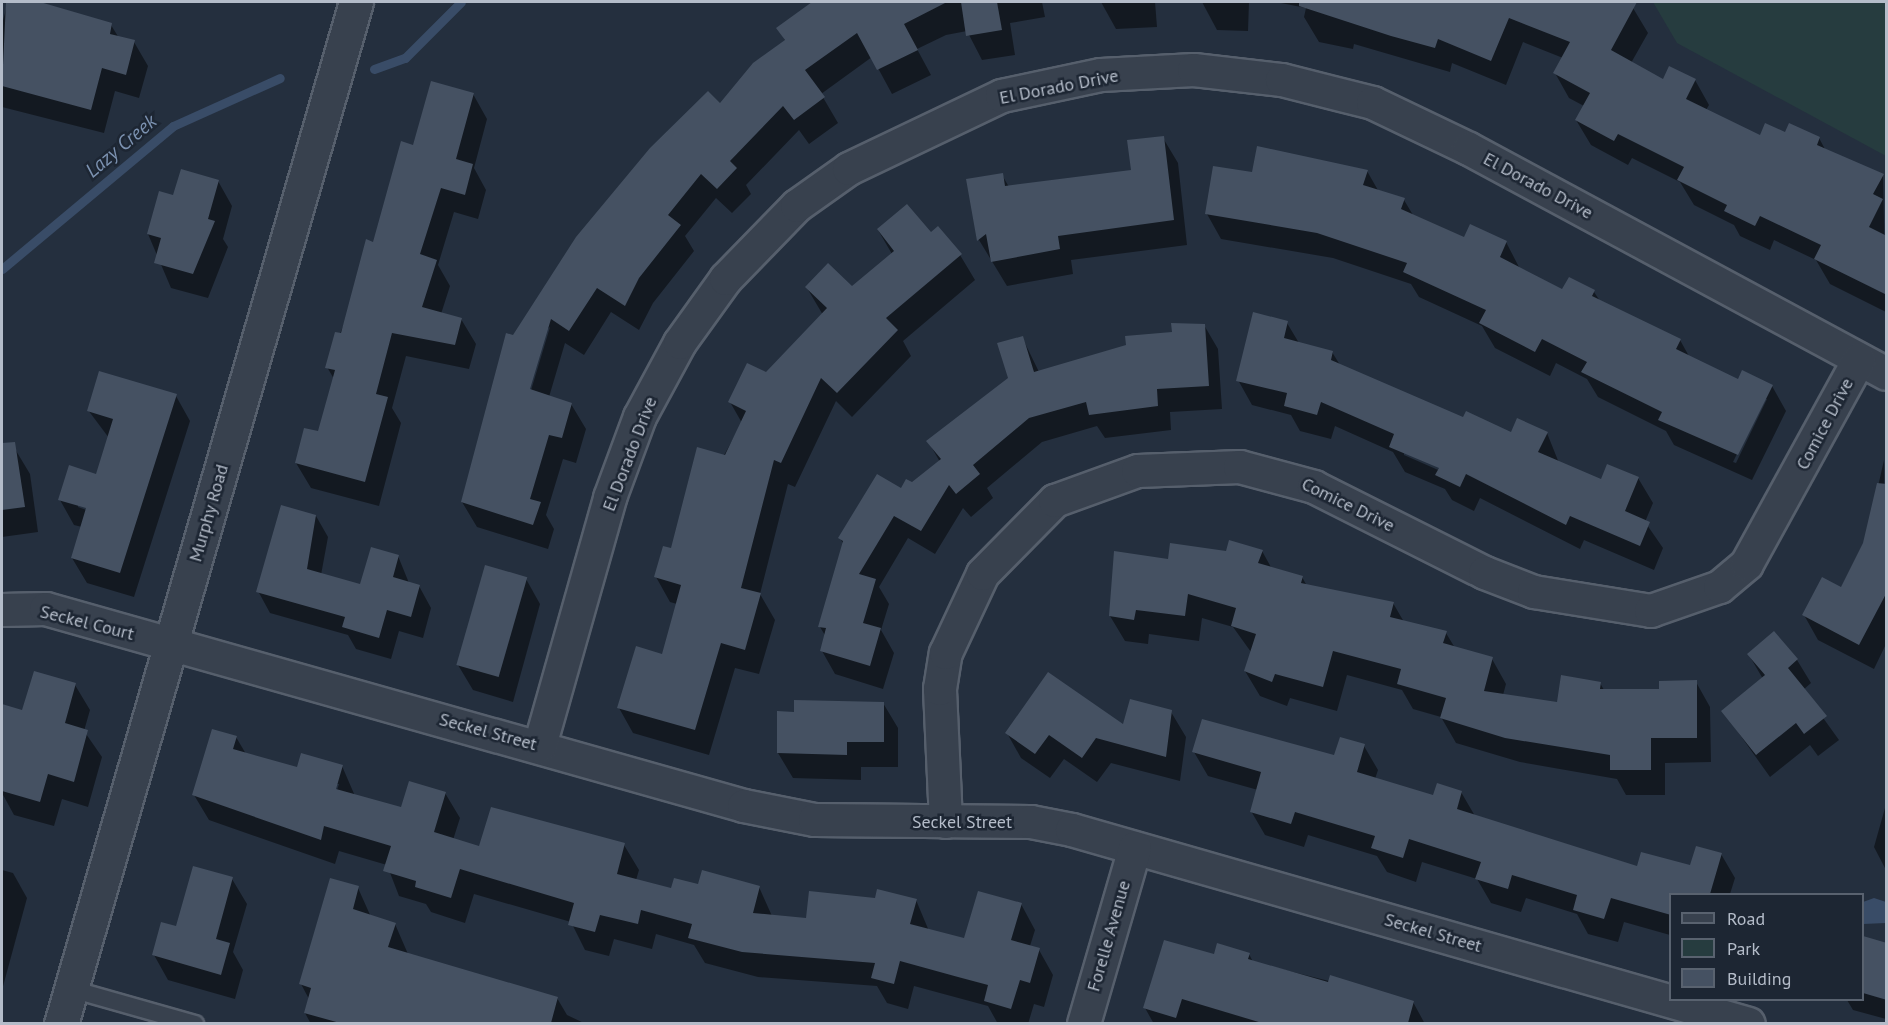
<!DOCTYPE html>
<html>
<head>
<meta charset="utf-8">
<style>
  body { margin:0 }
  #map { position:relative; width:1888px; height:1025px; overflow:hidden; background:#242f3e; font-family:"PT Sans",sans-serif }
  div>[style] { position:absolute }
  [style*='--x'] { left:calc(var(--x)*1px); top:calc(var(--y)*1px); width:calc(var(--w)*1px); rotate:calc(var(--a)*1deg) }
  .green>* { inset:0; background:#263c3f }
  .water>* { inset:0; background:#394c67 }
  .shadow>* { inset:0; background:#0007 }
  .stream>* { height:9px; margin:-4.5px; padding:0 4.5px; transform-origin:4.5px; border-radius:4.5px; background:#394c67 }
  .building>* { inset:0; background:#455162; transform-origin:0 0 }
  .roads { filter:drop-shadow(2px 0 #565f6c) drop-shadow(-2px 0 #565f6c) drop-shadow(0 2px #565f6c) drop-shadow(0 -2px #565f6c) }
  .service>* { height:16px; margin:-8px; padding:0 8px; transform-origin:8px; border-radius:8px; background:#38414e }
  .minor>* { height:32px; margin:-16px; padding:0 16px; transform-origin:16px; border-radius:16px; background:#38414e }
  .tertiary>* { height:33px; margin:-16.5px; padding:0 16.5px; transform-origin:16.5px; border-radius:16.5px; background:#38414e }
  span { translate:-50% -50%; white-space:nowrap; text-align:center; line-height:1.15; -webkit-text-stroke:5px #1d2633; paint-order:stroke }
  .street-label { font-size:18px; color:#b4bcc9 }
  .water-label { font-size:20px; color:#7c92b1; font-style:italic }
  .frame { position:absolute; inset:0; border:3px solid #b4bcc9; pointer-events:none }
  .legend { position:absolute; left:1669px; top:893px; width:195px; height:108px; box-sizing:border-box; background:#1d2633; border:2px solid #59626f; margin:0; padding:8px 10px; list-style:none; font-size:18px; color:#b4bcc9 }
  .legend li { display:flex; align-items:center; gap:12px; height:30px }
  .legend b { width:30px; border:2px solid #59626f }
</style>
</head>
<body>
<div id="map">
  <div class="green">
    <i style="clip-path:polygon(1653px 2px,1886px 2px,1886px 156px,1677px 43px)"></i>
  </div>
  <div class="water">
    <i style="clip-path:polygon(1874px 898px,1886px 902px,1886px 923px,1863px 924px,1863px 902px)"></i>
  </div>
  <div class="shadow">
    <i style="clip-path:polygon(8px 2px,41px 2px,45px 8px,111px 25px,119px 38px,134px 42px,148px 66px,139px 98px,115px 91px,104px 133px,2px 107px,2px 24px)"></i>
    <i style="clip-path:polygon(evenodd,814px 2px,1053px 2px,1042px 2px,1045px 17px,1010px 23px,1015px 55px,982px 60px,967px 31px,946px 35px,917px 49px,931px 75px,892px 94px,872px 57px,821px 94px,838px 123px,809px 144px,799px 130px,746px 185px,751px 194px,732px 213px,716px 198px,685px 236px,694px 251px,653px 303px,639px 330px,611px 312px,584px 355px,565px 343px,549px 397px,571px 404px,586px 429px,576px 463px,563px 459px,546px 515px,554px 529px,548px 549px,477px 527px,462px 502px,514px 336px,720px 105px,786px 42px,778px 28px,814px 2px,550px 327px,529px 397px,526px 396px,545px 331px,550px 327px)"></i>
    <i style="clip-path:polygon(1101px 2px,1155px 2px,1157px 27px,1116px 29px)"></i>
    <i style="clip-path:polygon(1202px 2px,1249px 2px,1248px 31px,1217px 30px)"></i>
    <i style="clip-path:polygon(1276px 2px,1622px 2px,1633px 8px,1648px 33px,1631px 63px,1663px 81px,1695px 80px,1709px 105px,1706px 110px,1761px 137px,1819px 138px,1826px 151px,1883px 175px,1886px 312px,1830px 284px,1816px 260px,1774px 240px,1770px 250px,1740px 236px,1734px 225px,1694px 205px,1680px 182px,1632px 158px,1628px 165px,1591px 145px,1576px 120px,1584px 106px,1569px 98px,1555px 73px,1563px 58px,1523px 42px,1506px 85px,1452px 63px,1450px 72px,1354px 44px,1353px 49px,1319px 42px,1304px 17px,1306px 8px)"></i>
    <i style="clip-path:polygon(473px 94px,487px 119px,474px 168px,486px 190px,478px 219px,454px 212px,438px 265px,450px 286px,441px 314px,461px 319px,476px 344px,469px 369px,406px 356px,392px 408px,401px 423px,379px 506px,311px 488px,296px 463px,319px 433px,334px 379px,327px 367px,414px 146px)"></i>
    <i style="clip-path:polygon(1163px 138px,1178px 163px,1187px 245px,1071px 260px,1073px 274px,1007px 286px,979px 240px,968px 180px,1002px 175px,1009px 187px,1133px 171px)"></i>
    <i style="clip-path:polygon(evenodd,1367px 171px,1379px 192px,1404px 200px,1413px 215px,1464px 239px,1506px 242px,1520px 269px,1563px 291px,1594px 292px,1600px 301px,1680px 340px,1690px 358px,1738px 381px,1772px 386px,1786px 411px,1752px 480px,1674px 445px,1666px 431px,1598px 397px,1587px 379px,1556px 363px,1550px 376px,1495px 348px,1482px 326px,1419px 297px,1411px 284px,1333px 258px,1221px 239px,1207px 214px,1253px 174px,1367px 171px,1764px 399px,1767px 399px,1736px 463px,1733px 462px,1764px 399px)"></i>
    <i style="clip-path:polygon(218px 181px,232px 206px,223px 239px,228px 247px,208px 298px,171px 288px,148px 234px,174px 197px)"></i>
    <i style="clip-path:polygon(878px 230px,930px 234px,960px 255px,975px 280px,903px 341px,911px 356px,852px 417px,836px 401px,795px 487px,788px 484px,760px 594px,775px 620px,759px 674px,735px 668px,709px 755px,633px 733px,619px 708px,663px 656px,677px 604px,670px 602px,656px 577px,742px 423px,730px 402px,767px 373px,823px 315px,807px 288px,852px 288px,892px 254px)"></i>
    <i style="clip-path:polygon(evenodd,1287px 323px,1299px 343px,1332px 352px,1340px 365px,1464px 419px,1511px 434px,1547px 433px,1559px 463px,1602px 481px,1638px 478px,1653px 503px,1645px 522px,1663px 548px,1654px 570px,1584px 540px,1580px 549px,1480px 498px,1474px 511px,1452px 500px,1445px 489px,1405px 472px,1393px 452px,1335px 426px,1331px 439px,1300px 431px,1291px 415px,1252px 405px,1238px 380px,1287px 323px,1404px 452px,1446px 470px,1445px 473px,1404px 455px,1404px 452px)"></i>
    <i style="clip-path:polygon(1204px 325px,1218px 349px,1222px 409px,1170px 412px,1171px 430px,1105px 438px,1097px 426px,1042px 442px,987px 488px,993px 498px,971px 517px,963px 508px,935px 554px,908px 538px,879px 587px,889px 604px,881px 630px,894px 653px,883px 689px,835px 674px,822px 651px,826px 637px,820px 627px,844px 545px,840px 538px,940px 462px,928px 441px,1010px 379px,1022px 337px,1039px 372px)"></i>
    <i style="clip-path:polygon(evenodd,176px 396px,190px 421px,134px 597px,87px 583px,72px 558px,82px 527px,74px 525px,60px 500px,97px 476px,109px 438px,88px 410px,176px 396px,78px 504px,93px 509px,92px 512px,78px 507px,78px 504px)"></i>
    <i style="clip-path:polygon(15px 449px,30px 474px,38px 532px,2px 537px,2px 451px)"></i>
    <i style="clip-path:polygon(1884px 460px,1886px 644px,1874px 669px,1818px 640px,1804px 615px,1841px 589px,1865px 544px)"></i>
    <i style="clip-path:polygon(316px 516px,328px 537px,321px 575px,361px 586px,398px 556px,409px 583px,419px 586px,431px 608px,423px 638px,399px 631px,391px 659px,356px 649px,348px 635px,270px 613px,258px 591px)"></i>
    <i style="clip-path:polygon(1262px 551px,1272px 569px,1302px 577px,1307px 586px,1393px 603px,1404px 622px,1446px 633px,1455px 648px,1492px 659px,1506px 684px,1503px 695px,1558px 704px,1600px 683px,1604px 690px,1661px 690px,1696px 682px,1710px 707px,1711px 762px,1665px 763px,1665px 795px,1626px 795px,1617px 779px,1520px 762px,1456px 743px,1441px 717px,1413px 709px,1402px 690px,1347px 675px,1337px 711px,1290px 698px,1287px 706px,1260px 696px,1245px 671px,1251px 652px,1233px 627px,1202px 618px,1199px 641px,1149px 634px,1148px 644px,1125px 641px,1110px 616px,1169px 561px)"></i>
    <i style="clip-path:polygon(526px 579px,540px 604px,513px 702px,473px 690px,458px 665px)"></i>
    <i style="clip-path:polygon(1774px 634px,1797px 660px,1811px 683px,1803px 690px,1839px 740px,1818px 756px,1810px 745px,1770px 777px,1723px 711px,1763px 679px,1749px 655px)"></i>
    <i style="clip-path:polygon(75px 685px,90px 710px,84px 731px,102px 757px,88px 807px,62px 799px,54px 826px,14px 815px,2px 793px,2px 705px,23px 712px)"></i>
    <i style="clip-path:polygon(883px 703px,898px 728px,898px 767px,861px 767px,861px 780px,793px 778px,778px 753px,796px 713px)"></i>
    <i style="clip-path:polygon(1171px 712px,1186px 737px,1180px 781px,1111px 763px,1097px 782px,1064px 759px,1050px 778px,1021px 758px,1007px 733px,1124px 727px)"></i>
    <i style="clip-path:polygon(evenodd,236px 737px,246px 754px,298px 769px,342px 766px,355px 796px,402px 809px,445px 793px,460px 818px,453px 840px,480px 848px,624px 845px,639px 870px,636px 880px,672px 890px,759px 887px,772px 916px,808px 920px,876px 900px,916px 900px,929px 931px,965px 940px,1021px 904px,1035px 930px,1030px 946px,1039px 950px,1053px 975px,1044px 1007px,1034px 1004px,1028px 1024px,998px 1024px,988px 1006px,914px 986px,908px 1009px,887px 1003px,877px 986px,758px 977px,705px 963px,694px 945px,656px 934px,652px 949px,614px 939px,609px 956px,585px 950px,571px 922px,474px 894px,465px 923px,431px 912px,426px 904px,399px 896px,387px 865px,339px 851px,335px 864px,209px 820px,194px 795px,236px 737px,336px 784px,339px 784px,335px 796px,336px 784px)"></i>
    <i style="clip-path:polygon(1364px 746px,1378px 770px,1375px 779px,1434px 797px,1461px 792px,1475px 816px,1638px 867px,1691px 867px,1721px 854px,1735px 878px,1730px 894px,1670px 894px,1670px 935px,1624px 922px,1618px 942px,1588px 934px,1577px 914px,1526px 898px,1521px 912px,1491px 903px,1477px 879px,1422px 862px,1416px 882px,1387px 872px,1377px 856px,1308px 835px,1304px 847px,1265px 835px,1251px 811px,1258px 790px,1208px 776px,1194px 752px,1335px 757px)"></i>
    <i style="clip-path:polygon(1885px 808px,1886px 808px,1886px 870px,1874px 847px)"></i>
    <i style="clip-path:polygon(2px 870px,13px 873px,27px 898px,2px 990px)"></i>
    <i style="clip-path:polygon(232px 879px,247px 904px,233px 952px,243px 970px,235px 999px,168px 980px,154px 955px)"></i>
    <i style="clip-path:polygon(358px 888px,371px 917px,395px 924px,408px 954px,557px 998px,567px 1015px,586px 1024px,311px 1024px,305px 1013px,309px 999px,301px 984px)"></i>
    <i style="clip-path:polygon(1862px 938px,1886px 945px,1886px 1019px,1853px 1010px,1847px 1000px,1862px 1000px)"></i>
    <i style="clip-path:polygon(1249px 954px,1253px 962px,1413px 1002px,1425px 1024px,1154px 1024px,1145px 1008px,1215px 956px)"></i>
  </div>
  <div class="stream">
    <i style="--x:374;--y:69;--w:33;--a:-20"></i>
    <i style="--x:405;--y:58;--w:79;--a:-45"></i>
    <i style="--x:2;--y:269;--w:223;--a:-39.9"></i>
    <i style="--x:173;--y:126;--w:117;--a:-24.2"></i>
  </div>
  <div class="building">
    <i style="clip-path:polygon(6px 2px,40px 2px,112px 23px,110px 34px,135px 40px,126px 75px,102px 68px,91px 110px,2px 86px)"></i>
    <i style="clip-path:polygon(812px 2px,947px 2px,904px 24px,918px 50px,877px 70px,857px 33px,805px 70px,825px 97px,794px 120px,783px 106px,730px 161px,737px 168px,717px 189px,701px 174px,668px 215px,681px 225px,639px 278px,625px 306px,597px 288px,569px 331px,551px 319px,530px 389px,572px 403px,562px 438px,549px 435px,530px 499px,541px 502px,533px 525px,461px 502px,506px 333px,513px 335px,576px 237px,650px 148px,708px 91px,720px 103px,753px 63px,785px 40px,776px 28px)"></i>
    <i style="clip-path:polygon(961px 2px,997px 2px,1002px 30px,966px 36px)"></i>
    <i style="clip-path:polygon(1299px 2px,1637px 2px,1611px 50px,1663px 79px,1669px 66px,1696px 79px,1686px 99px,1760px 135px,1765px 123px,1785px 132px,1789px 123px,1820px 137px,1817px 145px,1884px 174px,1873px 194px,1883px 199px,1869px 227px,1887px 236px,1887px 295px,1814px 259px,1821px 245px,1760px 216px,1755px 226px,1724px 211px,1727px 205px,1677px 180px,1684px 167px,1618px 134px,1614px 141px,1575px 120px,1590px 93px,1553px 73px,1570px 42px,1509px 18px,1491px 61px,1438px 39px,1435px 48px,1391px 36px,1299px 6px)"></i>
    <i style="clip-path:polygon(431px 81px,474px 93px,456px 159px,473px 164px,465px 195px,441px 188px,420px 254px,437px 260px,422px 307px,462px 318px,455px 345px,392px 333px,376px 394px,388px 397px,365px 482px,295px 463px,304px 428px,318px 431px,335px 370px,325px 368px,335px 332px,341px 333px,366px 239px,373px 242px,401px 141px,413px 145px)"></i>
    <i style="clip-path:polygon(1164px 136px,1174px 220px,1058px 236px,1060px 249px,991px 262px,986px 234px,977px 241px,966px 179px,1003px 173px,1005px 186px,1131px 170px,1127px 140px)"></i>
    <i style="clip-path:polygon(1257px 146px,1368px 170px,1363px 185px,1405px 198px,1401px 209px,1464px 237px,1470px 224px,1507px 241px,1500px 257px,1562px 289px,1569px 277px,1595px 290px,1592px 296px,1681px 339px,1676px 349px,1738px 379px,1742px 370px,1773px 385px,1738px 455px,1658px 420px,1662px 412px,1581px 372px,1587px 362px,1542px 339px,1535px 352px,1479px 323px,1486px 310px,1403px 272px,1407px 263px,1317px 233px,1205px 214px,1213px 166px,1252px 172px)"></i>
    <i style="clip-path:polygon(181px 169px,219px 180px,208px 219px,215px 221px,193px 274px,154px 263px,161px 238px,147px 234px,159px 191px,173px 195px)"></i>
    <i style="clip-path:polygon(907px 204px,931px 232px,938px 226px,962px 254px,886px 318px,898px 330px,837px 393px,821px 378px,781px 463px,774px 460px,741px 588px,761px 593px,745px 650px,721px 643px,695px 730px,617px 708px,636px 646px,662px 654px,681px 585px,654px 577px,663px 546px,671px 548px,697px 447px,725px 455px,746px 411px,728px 402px,747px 363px,766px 372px,827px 308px,805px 287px,828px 263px,852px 286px,894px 251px,877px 229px)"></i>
    <i style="clip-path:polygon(1253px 312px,1288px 321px,1284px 338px,1333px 351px,1331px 360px,1463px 417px,1466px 411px,1511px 432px,1517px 418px,1548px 432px,1538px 452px,1601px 479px,1607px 464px,1639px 477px,1625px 511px,1650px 522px,1640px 546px,1570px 516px,1566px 525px,1466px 474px,1460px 487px,1435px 475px,1439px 468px,1389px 447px,1394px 434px,1321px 402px,1317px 415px,1284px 406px,1287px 393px,1236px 381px)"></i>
    <i style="clip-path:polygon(1171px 323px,1205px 324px,1209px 386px,1157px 389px,1158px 406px,1089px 415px,1086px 402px,1029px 418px,973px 465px,980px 474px,956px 494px,949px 485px,921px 531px,894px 516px,859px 574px,876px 579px,863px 623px,881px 628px,870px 666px,820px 651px,826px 628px,818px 627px,843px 541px,838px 538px,877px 474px,901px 488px,906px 479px,912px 482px,941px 459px,926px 441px,1008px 378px,997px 343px,1023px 336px,1034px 372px,1126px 345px,1125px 336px,1172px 332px)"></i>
    <i style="clip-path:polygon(99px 371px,177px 394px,120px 573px,71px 558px,86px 508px,58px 500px,69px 465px,96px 474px,113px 419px,87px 411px)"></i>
    <i style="clip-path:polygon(15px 442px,25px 507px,2px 510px,2px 443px)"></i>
    <i style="clip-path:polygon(1877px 483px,1887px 484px,1887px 592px,1859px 645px,1802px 615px,1822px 577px,1841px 587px,1863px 543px)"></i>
    <i style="clip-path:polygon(281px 505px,316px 515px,307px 569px,360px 584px,371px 547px,399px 555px,393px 577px,420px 585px,411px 617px,387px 610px,379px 638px,342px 627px,345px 617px,256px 592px)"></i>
    <i style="clip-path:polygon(1229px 540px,1263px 550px,1258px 563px,1303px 576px,1301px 583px,1394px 602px,1390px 617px,1447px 631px,1443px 643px,1493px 657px,1484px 691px,1557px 702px,1561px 675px,1601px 682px,1600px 689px,1659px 689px,1659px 681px,1697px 680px,1697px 738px,1651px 738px,1651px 770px,1610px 770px,1610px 755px,1505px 738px,1440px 718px,1446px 698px,1397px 684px,1401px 669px,1333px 651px,1323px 687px,1275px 674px,1272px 682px,1244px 671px,1256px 634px,1231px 626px,1236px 608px,1188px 594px,1185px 616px,1136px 610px,1134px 620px,1109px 616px,1114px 551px,1168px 559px,1170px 543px,1226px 551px)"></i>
    <i style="left:485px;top:565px;width:44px;height:104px;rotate:16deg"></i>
    <i style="clip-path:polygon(1774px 631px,1798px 659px,1788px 668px,1827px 716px,1804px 734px,1796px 723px,1756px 755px,1721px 711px,1765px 675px,1747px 654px)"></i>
    <i style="clip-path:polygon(34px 671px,76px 683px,65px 723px,88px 730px,74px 782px,48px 774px,40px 802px,2px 791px,2px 704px,22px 710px)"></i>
    <i style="clip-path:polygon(1048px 672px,1123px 724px,1130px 699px,1172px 710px,1166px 757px,1096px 738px,1082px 758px,1049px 735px,1035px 754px,1005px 733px)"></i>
    <i style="clip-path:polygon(794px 700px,884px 702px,884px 742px,847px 742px,847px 755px,777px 753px,777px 711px,794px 712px)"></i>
    <i style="clip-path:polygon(1202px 719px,1334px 755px,1340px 737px,1365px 744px,1357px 772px,1433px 795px,1437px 783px,1462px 791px,1457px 809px,1637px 866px,1641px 852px,1690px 865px,1696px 846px,1722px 853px,1710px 894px,1671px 894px,1671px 915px,1611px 898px,1604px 919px,1573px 910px,1577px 895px,1512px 875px,1508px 889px,1475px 879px,1481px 862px,1409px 839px,1403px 858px,1371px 848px,1375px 836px,1295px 812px,1291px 824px,1250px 812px,1261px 772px,1192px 752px)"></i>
    <i style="clip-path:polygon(212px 729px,237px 736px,233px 749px,297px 767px,301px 753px,343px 765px,336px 789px,401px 807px,409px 781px,446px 792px,434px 832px,479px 846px,491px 807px,625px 843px,617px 874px,671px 888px,674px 878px,698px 884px,702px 870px,760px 886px,753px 913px,806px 918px,809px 891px,875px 898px,877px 889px,917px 899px,910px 924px,964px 938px,978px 891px,1022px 903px,1011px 940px,1040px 948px,1030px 983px,1020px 980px,1011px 1009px,984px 1001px,988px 985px,958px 977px,900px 961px,894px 984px,871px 978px,875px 963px,742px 952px,688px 938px,692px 924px,641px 910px,638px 924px,600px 915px,595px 932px,568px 925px,574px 903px,460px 869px,451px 898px,415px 887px,416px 881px,383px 871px,391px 846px,324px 826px,321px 840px,192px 795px)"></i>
    <i style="clip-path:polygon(193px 866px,233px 877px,216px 939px,230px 943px,221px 975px,152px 955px,161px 922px,176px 926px)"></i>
    <i style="clip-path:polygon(330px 878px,359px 886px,353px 909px,396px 923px,388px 947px,558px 997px,551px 1023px,340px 1023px,304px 1013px,311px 988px,299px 984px)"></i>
    <i style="clip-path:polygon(1863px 936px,1887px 943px,1887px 1000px,1863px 993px)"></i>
    <i style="clip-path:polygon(1164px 940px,1214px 954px,1217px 943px,1250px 953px,1248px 959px,1328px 982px,1330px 975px,1414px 1001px,1408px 1023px,1262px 1023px,1182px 999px,1176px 1018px,1143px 1008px)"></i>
  </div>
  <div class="roads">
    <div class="service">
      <i style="--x:71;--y:989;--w:129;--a:15.8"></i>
    </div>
    <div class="minor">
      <i style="--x:2;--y:610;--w:44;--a:-1.3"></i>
      <i style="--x:46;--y:609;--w:725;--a:15.76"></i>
      <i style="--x:744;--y:806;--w:72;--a:11.2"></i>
      <i style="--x:815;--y:820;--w:216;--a:0.5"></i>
      <i style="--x:1031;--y:822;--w:42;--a:11"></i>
      <i style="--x:1072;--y:830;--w:704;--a:15.99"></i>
      <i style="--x:540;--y:746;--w:258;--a:-74.2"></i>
      <i style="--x:610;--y:498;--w:86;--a:-69.7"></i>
      <i style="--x:640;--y:417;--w:84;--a:-61.6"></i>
      <i style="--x:680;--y:343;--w:79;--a:-54.3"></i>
      <i style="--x:726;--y:279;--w:102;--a:-45.8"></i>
      <i style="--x:797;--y:206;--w:64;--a:-35.4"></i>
      <i style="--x:849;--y:169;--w:170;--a:-25.5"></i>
      <i style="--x:1002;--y:96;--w:101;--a:-12"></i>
      <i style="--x:1101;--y:75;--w:93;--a:-3.1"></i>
      <i style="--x:1194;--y:70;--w:89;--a:6.5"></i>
      <i style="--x:1282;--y:80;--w:94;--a:14.2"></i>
      <i style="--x:1373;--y:103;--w:106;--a:25.6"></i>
      <i style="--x:1469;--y:149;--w:474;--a:28.3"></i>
      <i style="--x:946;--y:822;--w:133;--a:-92.6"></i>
      <i style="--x:940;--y:689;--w:36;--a:-81"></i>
      <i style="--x:946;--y:653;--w:87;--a:-64.9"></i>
      <i style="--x:983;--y:574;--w:103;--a:-45.4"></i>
      <i style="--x:1055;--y:501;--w:88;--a:-19.9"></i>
      <i style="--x:1138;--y:471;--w:102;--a:-2.2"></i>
      <i style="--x:1240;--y:467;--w:77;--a:15.1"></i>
      <i style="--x:1314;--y:487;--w:191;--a:26.7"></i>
      <i style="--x:1485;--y:573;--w:53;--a:21.2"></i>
      <i style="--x:1534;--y:592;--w:119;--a:9.2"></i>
      <i style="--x:1651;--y:611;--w:73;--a:-19.2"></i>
      <i style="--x:1720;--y:587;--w:35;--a:-40"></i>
      <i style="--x:1747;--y:564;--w:233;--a:-61.2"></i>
      <i style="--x:1084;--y:1024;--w:183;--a:-73.8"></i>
    </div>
    <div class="tertiary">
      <i style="--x:61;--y:1024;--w:1064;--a:-73.9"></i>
    </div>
  </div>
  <div class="street-label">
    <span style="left:1059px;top:87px;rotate:-11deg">El Dorado Drive</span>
    <span style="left:1538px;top:186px;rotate:28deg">El Dorado Drive</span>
    <span style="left:1825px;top:424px;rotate:-62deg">Comice Drive</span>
    <span style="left:630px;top:454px;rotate:-69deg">El Dorado Drive</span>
    <span style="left:1348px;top:505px;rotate:26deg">Comice Drive</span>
    <span style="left:209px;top:513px;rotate:-74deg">Murphy Road</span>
    <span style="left:87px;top:623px;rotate:14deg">Seckel Court</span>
    <span style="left:488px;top:732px;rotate:15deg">Seckel Street</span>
    <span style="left:962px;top:822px">Seckel Street</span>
    <span style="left:1433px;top:933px;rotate:16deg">Seckel Street</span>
    <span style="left:1109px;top:936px;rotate:-74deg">Forelle Avenue</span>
  </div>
  <div class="water-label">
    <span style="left:121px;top:146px;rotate:-40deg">Lazy Creek</span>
  </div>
  <div class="frame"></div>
  <ul class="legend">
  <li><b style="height:8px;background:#38414e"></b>Road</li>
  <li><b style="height:16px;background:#263c3f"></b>Park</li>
  <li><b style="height:16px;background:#455162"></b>Building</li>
  </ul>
</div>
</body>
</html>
